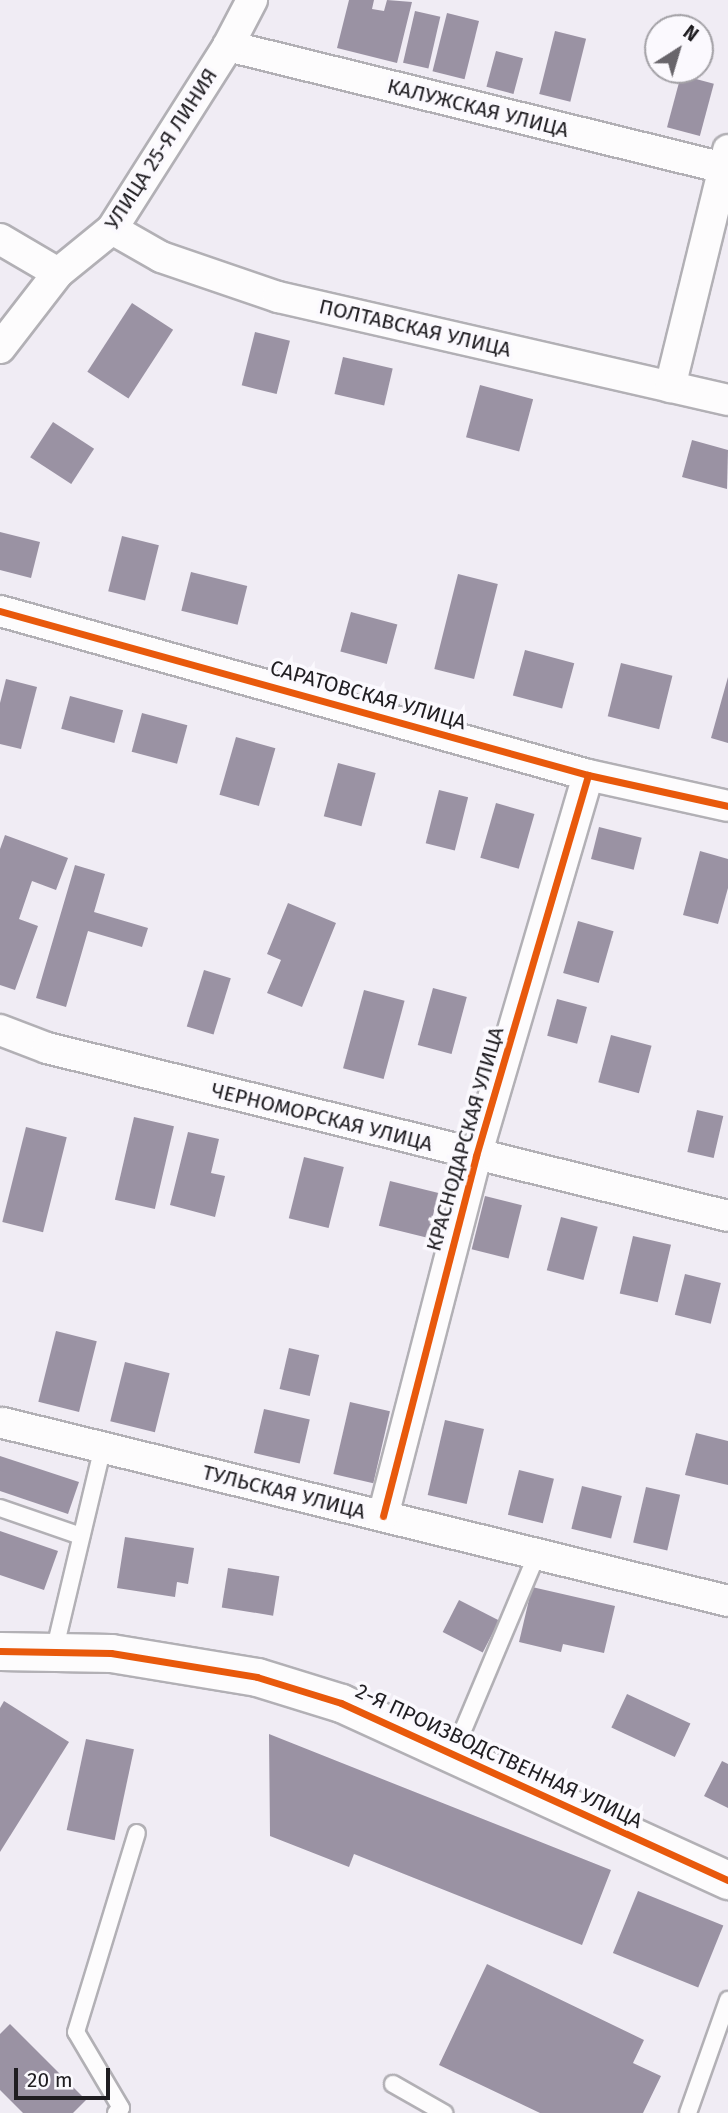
<!DOCTYPE html>
<html>
<head>
<meta charset="utf-8">
<style>
  body { margin:0 }
  #map { position:relative; width:728px; height:2113px; overflow:hidden; background:#f0ecf4; font-family:"Fira Sans",sans-serif }
  div>[style] { position:absolute }
  [style*='--x'] { left:calc(var(--x)*1px); top:calc(var(--y)*1px); width:calc(var(--w)*1px); rotate:calc(var(--a)*1deg) }
  .building>* { inset:0; background:#9a92a3; transform-origin:0 0 }
  .roads { filter:drop-shadow(2px 0 #b2b0b5) drop-shadow(-2px 0 #b2b0b5) drop-shadow(0 2px #b2b0b5) drop-shadow(0 -2px #b2b0b5) }
  .service>* { height:16px; margin:-8px; padding:0 8px; transform-origin:8px; border-radius:8px; background:#fdfcfd }
  .minor>* { height:30px; margin:-15px; padding:0 15px; transform-origin:15px; border-radius:15px; background:#fdfcfd }
  .tertiary>* { height:37px; margin:-18.5px; padding:0 18.5px; transform-origin:18.5px; border-radius:18.5px; background:#fdfcfd }
  .cycleway>* { height:7px; margin:-3.5px; padding:0 3.5px; transform-origin:3.5px; border-radius:3.5px; background:#e8590c }
  span { translate:-50% -50%; white-space:nowrap; text-align:center; line-height:1.15; -webkit-text-stroke:7px #fbf9fe; paint-order:stroke }
  .street-label { font-size:21px; color:#1f1d21 }
  .north { position:absolute; left:644px; top:14px; width:70px; height:70px; box-sizing:border-box; background:#fbf9fe; border:2px solid #a3a1a6; border-radius:50%; rotate:37deg; font-size:19px; font-weight:700; line-height:28px; text-align:center; color:#1f1d21 }
  .north::after { content:''; display:block; margin:auto; width:24px; height:32px; background:#68656b; clip-path:polygon(50% 0,100% 100%,50% 72%,0 100%) }
  .scale { position:absolute; left:14px; top:2068px; width:96px; height:32px; box-sizing:border-box; border:4px solid #1f1d21; border-top:0; padding-left:9px; font-size:21px; line-height:24px; white-space:nowrap; color:#1f1d21; -webkit-text-stroke:5px #fbf9fe; paint-order:stroke }
</style>
</head>
<body>
<div id="map">
  <div class="building">
    <i style="clip-path:polygon(349px 0,374px 0,372px 9px,384px 11px,387px 0,412px 2px,397px 63px,337px 48px)"></i>
    <i style="left:415px;top:11px;width:26px;height:53px;rotate:13deg"></i>
    <i style="left:447px;top:13px;width:33px;height:60px;rotate:14deg"></i>
    <i style="left:555px;top:31px;width:32px;height:65px;rotate:14deg"></i>
    <i style="left:496px;top:51px;width:28px;height:37px;rotate:15deg"></i>
    <i style="left:681px;top:75px;width:34px;height:54px;rotate:15deg"></i>
    <i style="left:132px;top:303px;width:49px;height:82px;rotate:33deg"></i>
    <i style="left:255px;top:332px;width:36px;height:55px;rotate:14deg"></i>
    <i style="left:343px;top:357px;width:51px;height:38px;rotate:13deg"></i>
    <i style="left:480px;top:385px;width:55px;height:54px;rotate:15deg"></i>
    <i style="left:53px;top:422px;width:49px;height:42px;rotate:33deg"></i>
    <i style="clip-path:polygon(692px 440px,728px 450px,727px 489px,682px 477px)"></i>
    <i style="clip-path:polygon(0 532px,40px 542px,31px 578px,0 570px)"></i>
    <i style="left:122px;top:536px;width:38px;height:57px;rotate:14deg"></i>
    <i style="left:191px;top:572px;width:58px;height:40px;rotate:14deg"></i>
    <i style="left:458px;top:574px;width:41px;height:98px;rotate:14deg"></i>
    <i style="left:351px;top:612px;width:48px;height:41px;rotate:15deg"></i>
    <i style="left:525px;top:650px;width:51px;height:47px;rotate:15deg"></i>
    <i style="left:621px;top:663px;width:53px;height:55px;rotate:14deg"></i>
    <i style="clip-path:polygon(728px 677px,728px 743px,711px 738px)"></i>
    <i style="clip-path:polygon(6px 679px,37px 687px,21px 749px,0 744px,0 703px)"></i>
    <i style="left:70px;top:696px;width:55px;height:34px;rotate:15deg"></i>
    <i style="left:142px;top:713px;width:47px;height:40px;rotate:15deg"></i>
    <i style="left:236px;top:737px;width:41px;height:60px;rotate:16deg"></i>
    <i style="left:338px;top:763px;width:39px;height:55px;rotate:15deg"></i>
    <i style="left:439px;top:790px;width:30px;height:55px;rotate:14deg"></i>
    <i style="left:496px;top:803px;width:40px;height:57px;rotate:16deg"></i>
    <i style="left:599px;top:827px;width:44px;height:33px;rotate:14deg"></i>
    <i style="clip-path:polygon(5px 835px,68px 858px,56px 890px,32px 881px,19px 919px,38px 926px,15px 990px,0 985px,0 849px)"></i>
    <i style="clip-path:polygon(700px 851px,728px 859px,728px 888px,718px 924px,683px 915px)"></i>
    <i style="clip-path:polygon(75px 865px,105px 874px,94px 912px,148px 928px,142px 947px,88px 931px,66px 1007px,36px 998px)"></i>
    <i style="clip-path:polygon(288px 903px,336px 923px,302px 1007px,267px 993px,281px 960px,267px 954px)"></i>
    <i style="left:578px;top:921px;width:37px;height:54px;rotate:16deg"></i>
    <i style="left:204px;top:970px;width:28px;height:59px;rotate:17deg"></i>
    <i style="left:433px;top:988px;width:35px;height:59px;rotate:15deg"></i>
    <i style="left:364px;top:990px;width:42px;height:81px;rotate:15deg"></i>
    <i style="left:557px;top:999px;width:31px;height:38px;rotate:15deg"></i>
    <i style="left:611px;top:1035px;width:42px;height:49px;rotate:15deg"></i>
    <i style="left:697px;top:1110px;width:27px;height:43px;rotate:13deg"></i>
    <i style="left:134px;top:1117px;width:41px;height:85px;rotate:13deg"></i>
    <i style="left:26px;top:1127px;width:42px;height:98px;rotate:14deg"></i>
    <i style="clip-path:polygon(188px 1132px,219px 1139px,211px 1173px,225px 1176px,215px 1217px,170px 1205px)"></i>
    <i style="left:304px;top:1157px;width:41px;height:63px;rotate:14deg"></i>
    <i style="left:390px;top:1181px;width:50px;height:46px;rotate:14deg"></i>
    <i style="left:485px;top:1196px;width:38px;height:55px;rotate:14deg"></i>
    <i style="left:561px;top:1217px;width:38px;height:55px;rotate:15deg"></i>
    <i style="left:633px;top:1236px;width:39px;height:59px;rotate:13deg"></i>
    <i style="left:685px;top:1274px;width:37px;height:42px;rotate:14deg"></i>
    <i style="left:56px;top:1331px;width:42px;height:73px;rotate:14deg"></i>
    <i style="left:289px;top:1348px;width:31px;height:42px;rotate:13deg"></i>
    <i style="left:125px;top:1362px;width:46px;height:61px;rotate:14deg"></i>
    <i style="left:350px;top:1402px;width:41px;height:74px;rotate:13deg"></i>
    <i style="left:264px;top:1409px;width:47px;height:45px;rotate:13deg"></i>
    <i style="left:445px;top:1420px;width:40px;height:77px;rotate:13deg"></i>
    <i style="clip-path:polygon(696px 1433px,728px 1441px,728px 1485px,685px 1475px)"></i>
    <i style="clip-path:polygon(0 1456px,79px 1482px,68px 1514px,0 1491px)"></i>
    <i style="left:519px;top:1470px;width:36px;height:46px;rotate:14deg"></i>
    <i style="left:582px;top:1486px;width:41px;height:44px;rotate:14deg"></i>
    <i style="left:646px;top:1487px;width:35px;height:57px;rotate:13deg"></i>
    <i style="clip-path:polygon(0 1531px,58px 1551px,44px 1590px,0 1575px)"></i>
    <i style="clip-path:polygon(125px 1537px,194px 1548px,188px 1584px,177px 1582px,175px 1597px,117px 1588px)"></i>
    <i style="left:228px;top:1568px;width:52px;height:40px;rotate:9deg"></i>
    <i style="clip-path:polygon(532px 1587px,615px 1606px,604px 1653px,563px 1644px,561px 1652px,519px 1642px)"></i>
    <i style="left:459px;top:1600px;width:45px;height:36px;rotate:27deg"></i>
    <i style="left:627px;top:1694px;width:70px;height:37px;rotate:25deg"></i>
    <i style="clip-path:polygon(4px 1701px,69px 1742px,0 1852px,0 1708px)"></i>
    <i style="clip-path:polygon(269px 1734px,611px 1870px,582px 1945px,354px 1854px,349px 1867px,270px 1836px)"></i>
    <i style="left:86px;top:1739px;width:49px;height:93px;rotate:12deg"></i>
    <i style="clip-path:polygon(722px 1761px,728px 1764px,728px 1808px,704px 1796px)"></i>
    <i style="left:638px;top:1891px;width:92px;height:67px;rotate:22deg"></i>
    <i style="clip-path:polygon(487px 1964px,644px 2040px,633px 2063px,661px 2076px,643px 2113px,540px 2113px,439px 2065px)"></i>
    <i style="clip-path:polygon(10px 2024px,86px 2100px,73px 2113px,23px 2113px,0 2090px,0 2034px)"></i>
  </div>
  <div class="roads">
    <div class="service">
      <i style="--x:0;--y:1508;--w:86;--a:19.1"></i>
      <i style="--x:54;--y:1652;--w:211;--a:-76.6"></i>
      <i style="--x:453;--y:1754;--w:217;--a:-67.2"></i>
      <i style="--x:393;--y:2084;--w:59;--a:29.6"></i>
      <i style="--x:116;--y:2113;--w:7;--a:-45"></i>
      <i style="--x:121;--y:2108;--w:88;--a:-120.6"></i>
      <i style="--x:76;--y:2032;--w:208;--a:-73"></i>
      <i style="--x:688;--y:2113;--w:120;--a:-70.5"></i>
    </div>
    <div class="minor">
      <i style="--x:228;--y:46;--w:515;--a:13.82"></i>
      <i style="--x:112;--y:229;--w:56;--a:29.7"></i>
      <i style="--x:161;--y:257;--w:124;--a:18.9"></i>
      <i style="--x:278;--y:297;--w:462;--a:12.9"></i>
      <i style="--x:0;--y:239;--w:67;--a:30.4"></i>
      <i style="--x:0;--y:348;--w:95;--a:-52.3"></i>
      <i style="--x:58;--y:273;--w:70;--a:-39.2"></i>
      <i style="--x:112;--y:229;--w:217;--a:-57.6"></i>
      <i style="--x:228;--y:46;--w:52;--a:-62.4"></i>
      <i style="--x:670;--y:387;--w:244;--a:-76.2"></i>
      <i style="--x:0;--y:611;--w:610;--a:15.58"></i>
      <i style="--x:588;--y:775;--w:143;--a:12.5"></i>
      <i style="--x:0;--y:1030;--w:50;--a:21"></i>
      <i style="--x:47;--y:1048;--w:701;--a:13.86"></i>
      <i style="--x:3;--y:1423;--w:747;--a:13.79"></i>
      <i style="--x:383;--y:1516;--w:372;--a:-75.5"></i>
      <i style="--x:476;--y:1156;--w:397;--a:-73.6"></i>
    </div>
    <div class="tertiary">
      <i style="--x:0;--y:1651;--w:111;--a:1"></i>
      <i style="--x:111;--y:1653;--w:148;--a:9.3"></i>
      <i style="--x:257;--y:1677;--w:88;--a:17.2"></i>
      <i style="--x:341;--y:1703;--w:426;--a:24.6"></i>
    </div>
  </div>
  <div class="cycleway">
    <i style="--x:0;--y:611;--w:610;--a:15.58"></i>
    <i style="--x:588;--y:775;--w:143;--a:12.5"></i>
    <i style="--x:383;--y:1516;--w:372;--a:-75.5"></i>
    <i style="--x:476;--y:1156;--w:397;--a:-73.6"></i>
    <i style="--x:0;--y:1651;--w:111;--a:1"></i>
    <i style="--x:111;--y:1653;--w:148;--a:9.3"></i>
    <i style="--x:257;--y:1677;--w:88;--a:17.2"></i>
    <i style="--x:341;--y:1703;--w:426;--a:24.6"></i>
  </div>
  <div class="street-label">
    <span style="left:478px;top:108px;rotate:14deg">КАЛУЖСКАЯ УЛИЦА</span>
    <span style="left:161px;top:149px;rotate:-57deg">УЛИЦА 25-Я ЛИНИЯ</span>
    <span style="left:415px;top:328px;rotate:13deg">ПОЛТАВСКАЯ УЛИЦА</span>
    <span style="left:368px;top:695px;rotate:16deg">САРАТОВСКАЯ УЛИЦА</span>
    <span style="left:322px;top:1117px;rotate:14deg">ЧЕРНОМОРСКАЯ УЛИЦА</span>
    <span style="left:465px;top:1139px;rotate:-74deg">КРАСНОДАРСКАЯ УЛИЦА</span>
    <span style="left:284px;top:1492px;rotate:14deg">ТУЛЬСКАЯ УЛИЦА</span>
    <span style="left:499px;top:1756px;rotate:25deg">2-Я ПРОИЗВОДСТВЕННАЯ УЛИЦА</span>
  </div>
  <div class="north">N</div>
  <div class="scale">20 m</div>
</div>
</body>
</html>
